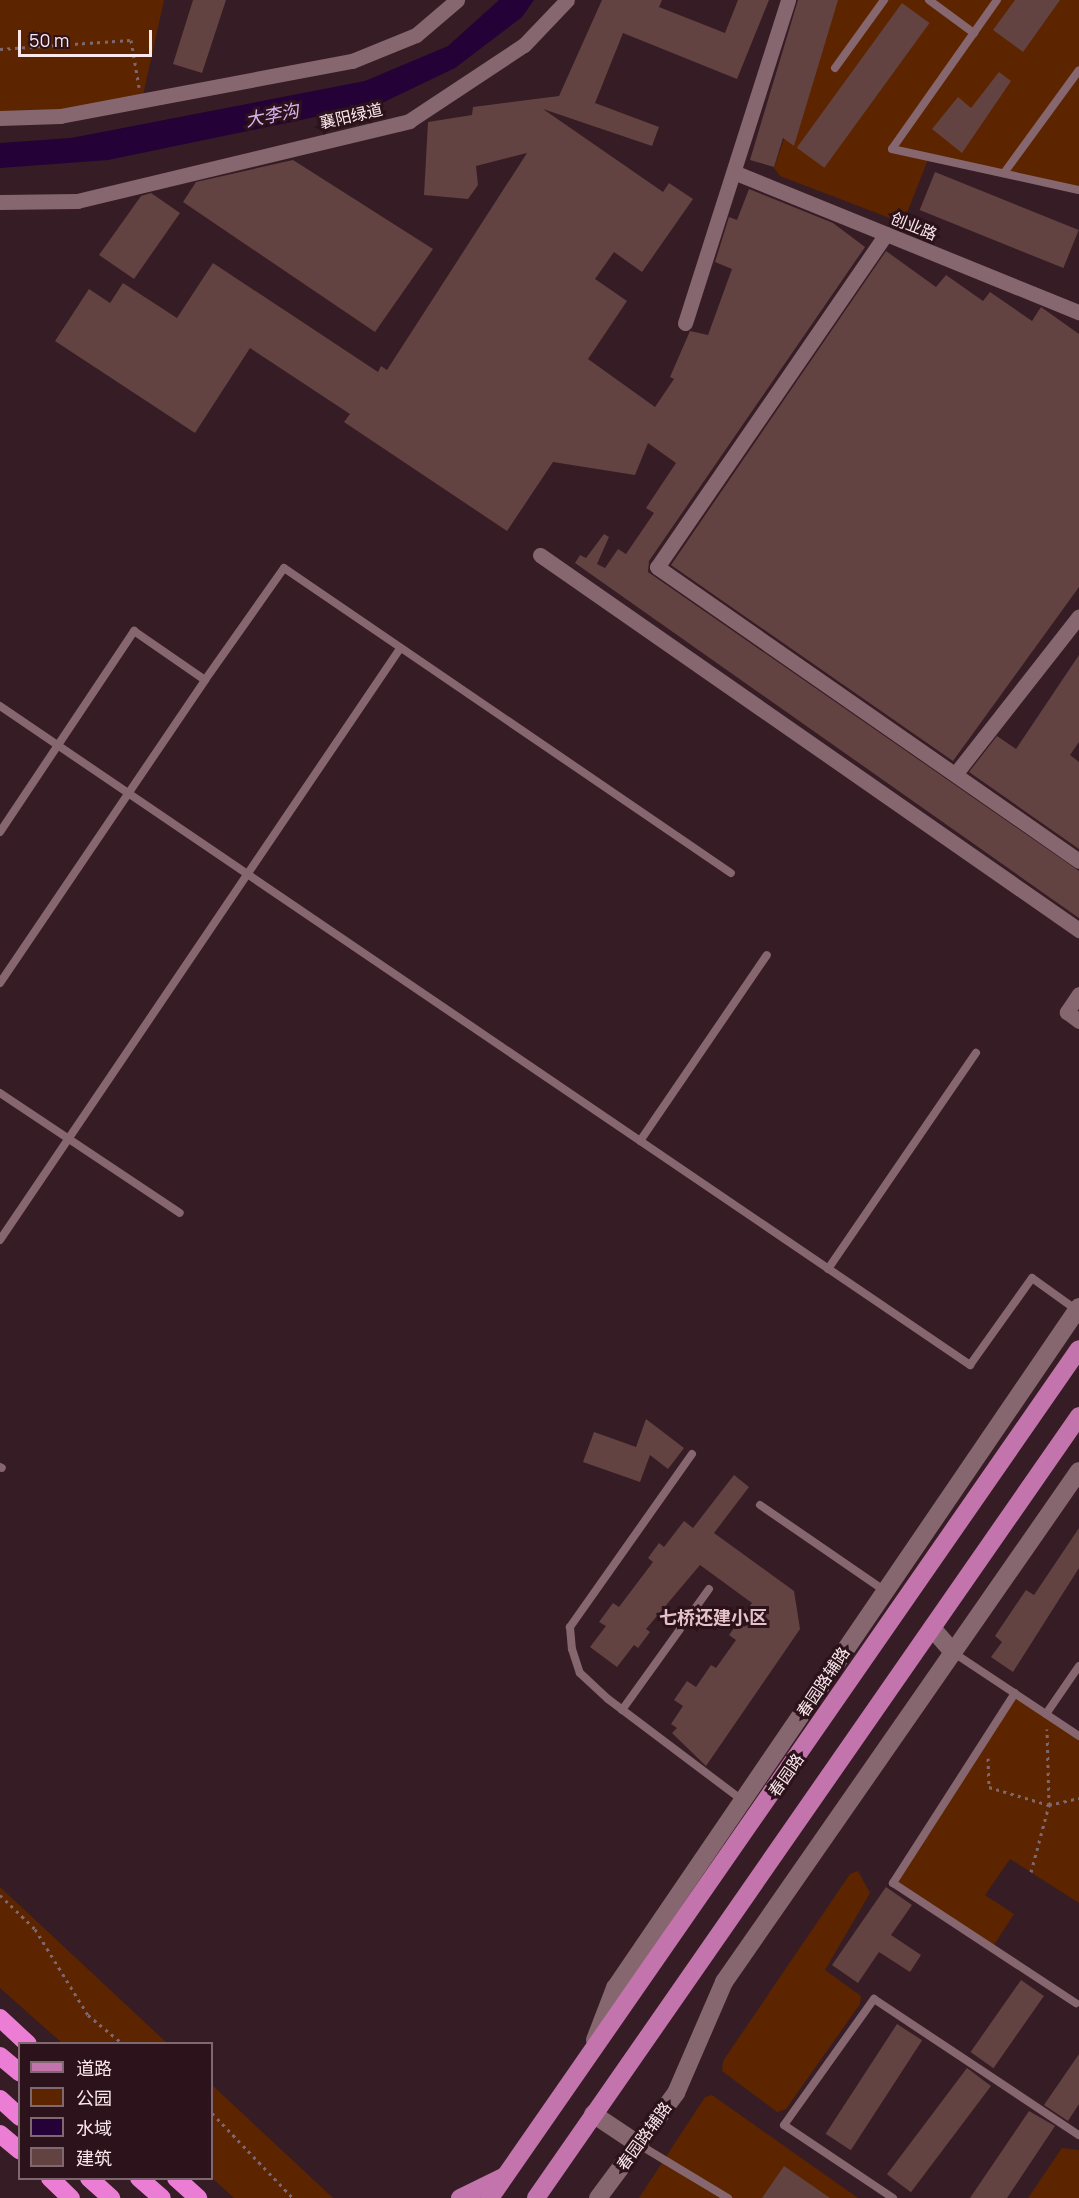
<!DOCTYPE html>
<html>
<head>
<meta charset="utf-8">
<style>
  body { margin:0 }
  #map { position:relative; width:1079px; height:2198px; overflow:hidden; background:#361c24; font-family:Manrope,"Noto Sans SC",sans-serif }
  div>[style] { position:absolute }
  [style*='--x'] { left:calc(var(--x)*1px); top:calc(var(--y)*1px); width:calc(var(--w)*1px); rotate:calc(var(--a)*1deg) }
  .green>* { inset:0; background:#5c2500 }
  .water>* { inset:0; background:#240136 }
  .building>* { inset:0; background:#624341; transform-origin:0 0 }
  .path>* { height:3px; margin-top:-1.5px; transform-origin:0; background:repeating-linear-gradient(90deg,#7e676e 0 3px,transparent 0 7.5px) }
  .lane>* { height:8px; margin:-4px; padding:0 4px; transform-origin:4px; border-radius:4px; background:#86666f }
  .street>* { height:15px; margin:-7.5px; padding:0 7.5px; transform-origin:7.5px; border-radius:7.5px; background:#86666f }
  .secondary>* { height:18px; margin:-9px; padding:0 9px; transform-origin:9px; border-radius:9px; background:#86666f }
  .primary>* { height:18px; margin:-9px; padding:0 9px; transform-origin:9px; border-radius:9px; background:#c374ac }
  .highway>* { height:18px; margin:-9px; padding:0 9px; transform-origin:9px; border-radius:9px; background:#ec7dd5 }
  span { translate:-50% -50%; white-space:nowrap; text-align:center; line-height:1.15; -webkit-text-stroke:6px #2c131b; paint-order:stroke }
  .street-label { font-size:16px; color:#fbe8ed }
  .water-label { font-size:18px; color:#d9b6f3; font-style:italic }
  .neighbourhood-label { font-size:18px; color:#e5c1ca; font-weight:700 }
  .legend { position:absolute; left:18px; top:2042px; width:195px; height:138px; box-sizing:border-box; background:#2c131b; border:2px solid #7f686f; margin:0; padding:8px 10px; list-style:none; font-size:18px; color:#fbe8ed }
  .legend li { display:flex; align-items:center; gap:12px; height:30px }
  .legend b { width:30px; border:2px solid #7f686f }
  .scale { position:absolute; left:18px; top:30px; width:134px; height:27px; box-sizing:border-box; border:3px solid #fbe8ed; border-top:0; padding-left:8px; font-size:18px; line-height:21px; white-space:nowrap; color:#fbe8ed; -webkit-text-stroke:4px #2c131b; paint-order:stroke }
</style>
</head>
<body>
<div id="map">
  <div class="green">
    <i style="clip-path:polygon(0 0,164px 0,142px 100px,0 119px)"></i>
    <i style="clip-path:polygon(832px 0,1079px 0,1079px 190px,929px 157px,903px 223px,780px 176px,774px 168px)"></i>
    <i style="clip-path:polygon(1015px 1693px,1079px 1736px,1079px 1903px,1010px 1859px,985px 1895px,1014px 1914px,992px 1948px,893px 1883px)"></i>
    <i style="clip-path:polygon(858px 1871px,870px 1893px,825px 1970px,861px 1996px,860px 2004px,786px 2109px,777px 2112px,722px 2071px,723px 2061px,850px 1874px)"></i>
    <i style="clip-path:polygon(0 1887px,167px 2043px,62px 2043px,0 1988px)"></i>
    <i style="clip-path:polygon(212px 2085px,333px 2198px,234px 2198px,212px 2178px)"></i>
    <i style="clip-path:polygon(712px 2095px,858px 2198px,639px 2198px,705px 2097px)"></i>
    <i style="clip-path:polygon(1062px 2148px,1079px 2150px,1079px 2198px,1028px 2198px)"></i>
  </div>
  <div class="water">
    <i style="clip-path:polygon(499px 0,534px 0,522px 17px,455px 68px,382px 103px,108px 160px,0 168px,0 143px,71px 138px,365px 81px,448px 46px)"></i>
  </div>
  <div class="building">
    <i style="clip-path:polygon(193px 0,226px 0,202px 73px,173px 64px)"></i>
    <i style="clip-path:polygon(602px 0,662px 0,659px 7px,725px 33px,738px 0,769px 0,737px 79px,623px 33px,595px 103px,659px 127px,652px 146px,543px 109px,663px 192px,669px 183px,693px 199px,642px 272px,614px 252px,595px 279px,627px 301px,588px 359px,655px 407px,674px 379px,670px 377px,690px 331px,708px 335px,732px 269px,715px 262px,729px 217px,737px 220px,749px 189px,833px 223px,865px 247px,649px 561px,648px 572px,1079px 871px,1079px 918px,575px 563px,580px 555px,586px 558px,604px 534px,609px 537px,597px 564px,605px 568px,618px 549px,626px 554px,654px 513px,646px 508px,676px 463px,648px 443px,635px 475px,553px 462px,507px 531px,344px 422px,350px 414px,250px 348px,195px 433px,55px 341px,89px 289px,110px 303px,123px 283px,177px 318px,213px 263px,378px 372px,381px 366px,387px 370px,527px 153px,476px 166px,478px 185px,468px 199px,424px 195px,428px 122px,472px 115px,473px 107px,559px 96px)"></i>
    <i style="clip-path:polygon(798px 0,838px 0,794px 146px,783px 138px,774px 167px,750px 160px)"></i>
    <i style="clip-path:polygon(1015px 0,1060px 0,1023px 52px,993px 30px)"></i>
    <i style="left:902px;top:3px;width:34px;height:179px;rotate:36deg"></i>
    <i style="clip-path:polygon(999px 72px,1011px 81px,962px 153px,932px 129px,958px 97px,971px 108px)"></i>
    <i style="clip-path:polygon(293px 160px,433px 249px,375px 332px,183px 202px,196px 182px)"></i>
    <i style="left:935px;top:172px;width:155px;height:41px;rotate:22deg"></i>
    <i style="clip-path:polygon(151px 193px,180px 213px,134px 279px,99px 255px,141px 196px)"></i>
    <i style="clip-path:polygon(886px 251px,936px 287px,946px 275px,983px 301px,990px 292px,1032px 321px,1041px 307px,1079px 334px,1079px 587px,953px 761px,671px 565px)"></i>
    <i style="clip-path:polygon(1079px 655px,1079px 742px,1070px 755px,1079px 762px,1079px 849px,969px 772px,997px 736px,1016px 749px)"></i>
    <i style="clip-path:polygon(646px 1419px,684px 1448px,668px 1469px,650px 1455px,640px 1482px,583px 1462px,594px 1432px,636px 1447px)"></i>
    <i style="clip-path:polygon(734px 1475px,749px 1487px,714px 1533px,794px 1591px,800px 1629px,706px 1766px,672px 1733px,677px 1728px,671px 1724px,683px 1706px,674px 1700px,687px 1681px,696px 1687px,711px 1665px,716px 1668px,736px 1640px,729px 1635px,752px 1603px,700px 1565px,646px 1629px,650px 1632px,638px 1648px,634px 1645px,617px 1667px,590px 1647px,606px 1626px,599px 1622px,613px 1603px,619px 1607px,653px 1562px,648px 1558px,659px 1543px,664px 1547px,684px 1521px,693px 1528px)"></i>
    <i style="clip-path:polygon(1079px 1528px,1079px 1568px,1013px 1672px,991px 1657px,1002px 1642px,995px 1636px,1026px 1590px,1034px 1595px)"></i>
    <i style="clip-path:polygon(886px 1887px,912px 1905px,891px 1935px,921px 1955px,910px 1972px,879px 1952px,858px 1983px,832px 1965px)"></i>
    <i style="left:1021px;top:1980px;width:28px;height:88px;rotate:35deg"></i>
    <i style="left:897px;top:2024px;width:30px;height:131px;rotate:33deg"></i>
    <i style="clip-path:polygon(1079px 2054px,1079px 2104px,1068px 2121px,1044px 2105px)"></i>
    <i style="left:967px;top:2068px;width:30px;height:133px;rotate:37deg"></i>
    <i style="clip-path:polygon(1029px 2111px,1055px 2126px,1007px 2198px,970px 2198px)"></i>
    <i style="clip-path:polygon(784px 2166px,830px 2198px,762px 2198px)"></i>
  </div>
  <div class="path">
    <i style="--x:0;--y:49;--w:131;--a:-3.9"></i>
    <i style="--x:131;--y:40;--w:48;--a:80.3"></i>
    <i style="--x:988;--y:1758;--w:29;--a:88"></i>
    <i style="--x:989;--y:1787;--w:63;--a:16.7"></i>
    <i style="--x:1049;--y:1805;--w:76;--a:-91.5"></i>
    <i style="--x:1031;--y:1872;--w:69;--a:-75"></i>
    <i style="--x:1049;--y:1805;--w:31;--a:-13"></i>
    <i style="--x:0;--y:1895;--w:49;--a:44.2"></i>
    <i style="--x:35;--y:1929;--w:101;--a:58.4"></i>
    <i style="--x:88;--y:2015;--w:45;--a:39.6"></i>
    <i style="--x:212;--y:2113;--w:117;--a:46.4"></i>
  </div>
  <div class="lane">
    <i style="--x:929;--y:0;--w:56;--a:36.3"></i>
    <i style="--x:997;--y:0;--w:182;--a:125.2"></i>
    <i style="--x:892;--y:149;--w:191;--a:12.4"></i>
    <i style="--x:835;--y:68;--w:84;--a:-54.2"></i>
    <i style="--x:1004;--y:173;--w:127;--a:-53.9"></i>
    <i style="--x:0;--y:706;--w:1173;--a:34.19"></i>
    <i style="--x:970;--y:1365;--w:107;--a:-54.5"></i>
    <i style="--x:1032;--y:1278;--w:57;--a:35.7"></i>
    <i style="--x:0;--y:832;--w:242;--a:-56.3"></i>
    <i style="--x:134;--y:631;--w:86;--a:34.6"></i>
    <i style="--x:205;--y:680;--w:137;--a:-54.8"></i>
    <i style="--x:284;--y:568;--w:541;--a:34.31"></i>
    <i style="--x:0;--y:983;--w:366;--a:-55.9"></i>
    <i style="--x:0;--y:1093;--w:216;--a:33.7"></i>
    <i style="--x:640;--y:1141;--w:225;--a:-55.7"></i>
    <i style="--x:0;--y:1240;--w:712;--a:-55.93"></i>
    <i style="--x:828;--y:1269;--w:262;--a:-55.6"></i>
    <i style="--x:692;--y:1454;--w:212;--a:125.2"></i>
    <i style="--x:570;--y:1627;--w:22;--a:85"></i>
    <i style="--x:572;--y:1649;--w:25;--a:72"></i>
    <i style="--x:580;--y:1673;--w:38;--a:43"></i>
    <i style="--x:608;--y:1699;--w:168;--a:37"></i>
    <i style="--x:0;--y:1467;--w:2;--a:27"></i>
    <i style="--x:760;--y:1505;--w:152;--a:34.5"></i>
    <i style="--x:954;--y:1653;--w:150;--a:33.6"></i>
    <i style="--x:1015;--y:1693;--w:226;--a:122.7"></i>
    <i style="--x:893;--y:1883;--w:219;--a:33.3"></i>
    <i style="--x:622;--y:1710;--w:149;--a:-54.3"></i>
    <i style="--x:1046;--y:1714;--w:58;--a:-55.5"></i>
    <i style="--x:638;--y:2144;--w:105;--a:31"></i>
    <i style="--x:893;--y:2198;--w:131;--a:-146.2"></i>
    <i style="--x:784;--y:2125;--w:155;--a:-54.5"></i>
    <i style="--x:874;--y:1999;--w:246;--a:33.6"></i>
  </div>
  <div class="street">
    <i style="--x:0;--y:118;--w:60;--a:-1.9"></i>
    <i style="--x:60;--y:116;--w:297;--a:-10.7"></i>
    <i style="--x:352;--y:61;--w:69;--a:-22.1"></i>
    <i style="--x:416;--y:35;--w:54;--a:-40.5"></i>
    <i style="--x:736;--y:173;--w:370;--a:22.1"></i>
    <i style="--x:0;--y:202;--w:77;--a:-0.7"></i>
    <i style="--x:77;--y:201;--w:342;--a:-13.5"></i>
    <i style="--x:409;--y:121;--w:138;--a:-33.5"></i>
    <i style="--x:524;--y:45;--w:62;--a:-46.3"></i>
    <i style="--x:886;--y:234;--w:404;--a:124.5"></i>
    <i style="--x:657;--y:567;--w:514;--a:34.86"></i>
    <i style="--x:685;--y:323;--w:339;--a:-72.3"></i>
    <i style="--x:540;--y:555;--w:657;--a:34.83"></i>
    <i style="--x:956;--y:773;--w:199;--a:-51.9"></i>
    <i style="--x:1079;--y:994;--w:22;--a:124"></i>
    <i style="--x:1067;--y:1012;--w:15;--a:37"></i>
  </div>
  <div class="secondary">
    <i style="--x:932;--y:1628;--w:32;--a:49"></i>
    <i style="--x:595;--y:2040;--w:56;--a:-69"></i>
    <i style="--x:615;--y:1988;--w:824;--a:-55.73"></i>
    <i style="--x:593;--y:2114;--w:54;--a:33.7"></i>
    <i style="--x:598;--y:2198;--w:131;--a:-53.4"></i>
    <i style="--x:676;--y:2093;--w:121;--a:-66.6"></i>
    <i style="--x:724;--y:1982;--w:622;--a:-55.21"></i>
  </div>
  <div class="primary">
    <i style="--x:460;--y:2198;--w:50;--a:-26.1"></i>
    <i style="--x:490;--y:2198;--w:1033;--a:-55.25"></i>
    <i style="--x:536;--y:2198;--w:952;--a:-55.22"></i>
  </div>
  <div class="highway">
    <i style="--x:0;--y:2018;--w:38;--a:43"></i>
    <i style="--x:0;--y:2056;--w:26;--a:40"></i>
    <i style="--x:0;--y:2099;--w:27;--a:42"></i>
    <i style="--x:0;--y:2134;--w:26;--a:40"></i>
    <i style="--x:50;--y:2178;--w:29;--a:44"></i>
    <i style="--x:89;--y:2178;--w:30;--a:42"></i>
    <i style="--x:139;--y:2178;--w:30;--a:41"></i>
    <i style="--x:176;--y:2178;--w:30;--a:42"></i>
  </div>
  <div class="street-label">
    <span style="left:351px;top:116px;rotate:-13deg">襄阳绿道</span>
    <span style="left:914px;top:226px;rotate:22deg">创业路</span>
    <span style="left:823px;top:1682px;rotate:-56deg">春园路辅路</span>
    <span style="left:786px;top:1775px;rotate:-55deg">春园路</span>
    <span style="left:644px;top:2136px;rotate:-54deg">春园路辅路</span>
  </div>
  <div class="water-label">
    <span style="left:272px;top:115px;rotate:-11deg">大李沟</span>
  </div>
  <div class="neighbourhood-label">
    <span style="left:713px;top:1617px">七桥还建小区</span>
  </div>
  <ul class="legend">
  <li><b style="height:8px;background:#c374ac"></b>道路</li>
  <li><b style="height:16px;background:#5c2500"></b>公园</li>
  <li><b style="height:16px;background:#240136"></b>水域</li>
  <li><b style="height:16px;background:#624341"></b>建筑</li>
  </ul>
  <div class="scale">50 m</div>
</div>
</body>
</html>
